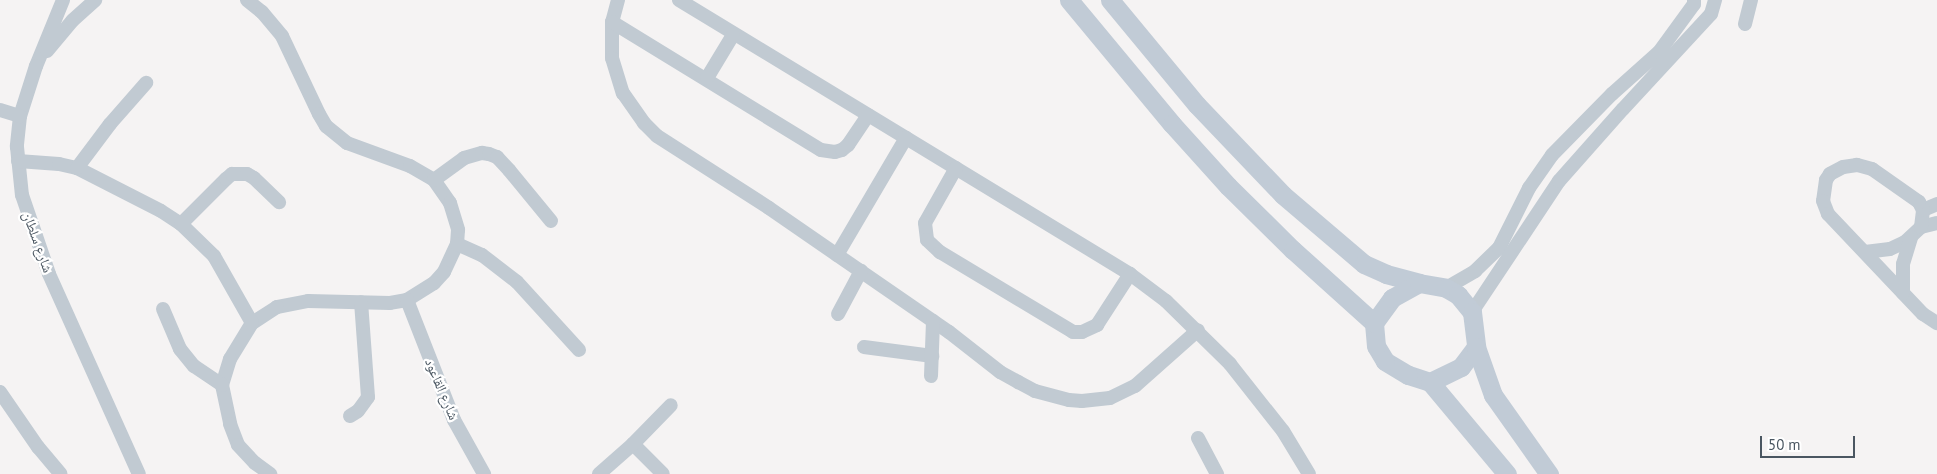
<!DOCTYPE html>
<html>
<head>
<meta charset="utf-8">
<style>
  body { margin:0 }
  #map { position:relative; width:1937px; height:474px; overflow:hidden; background:#f5f3f3; font-family:"PT Sans","Noto Naskh Arabic",sans-serif }
  div>[style] { position:absolute }
  [style*='--x'] { left:calc(var(--x)*1px); top:calc(var(--y)*1px); width:calc(var(--w)*1px); rotate:calc(var(--a)*1deg) }
  .street>* { height:14px; margin:-7px; padding:0 7px; transform-origin:7px; border-radius:7px; background:#c1cad2 }
  .secondary>* { height:19px; margin:-9.5px; padding:0 9.5px; transform-origin:9.5px; border-radius:9.5px; background:#c1cbd6 }
  span { translate:-50% -50%; white-space:nowrap; text-align:center; line-height:1.15; -webkit-text-stroke:4.5px #fff; paint-order:stroke }
  .street-label { font-size:14px; color:#4a5661 }
  .scale { position:absolute; left:1760px; top:436px; width:95px; height:22px; box-sizing:border-box; border:2px solid #4a5661; border-top:0; padding-left:6px; font-size:15px; line-height:18px; white-space:nowrap; color:#4a5661; -webkit-text-stroke:4px #fff; paint-order:stroke }
</style>
</head>
<body>
<div id="map">
  <div class="street">
    <i style="--x:63;--y:0;--w:71;--a:112.2"></i>
    <i style="--x:36;--y:66;--w:52;--a:107.7"></i>
    <i style="--x:20;--y:116;--w:31;--a:96"></i>
    <i style="--x:17;--y:147;--w:48;--a:84.1"></i>
    <i style="--x:22;--y:195;--w:83;--a:71.1"></i>
    <i style="--x:49;--y:274;--w:219;--a:65.8"></i>
    <i style="--x:247;--y:0;--w:19;--a:39"></i>
    <i style="--x:262;--y:12;--w:31;--a:50"></i>
    <i style="--x:282;--y:36;--w:86;--a:64.6"></i>
    <i style="--x:319;--y:114;--w:14;--a:60"></i>
    <i style="--x:326;--y:126;--w:27;--a:39"></i>
    <i style="--x:347;--y:143;--w:67;--a:20.1"></i>
    <i style="--x:410;--y:166;--w:28;--a:30"></i>
    <i style="--x:434;--y:180;--w:28;--a:55"></i>
    <i style="--x:450;--y:203;--w:28;--a:73"></i>
    <i style="--x:458;--y:230;--w:14;--a:94"></i>
    <i style="--x:457;--y:244;--w:31;--a:115"></i>
    <i style="--x:444;--y:272;--w:15;--a:132"></i>
    <i style="--x:434;--y:283;--w:32;--a:148"></i>
    <i style="--x:407;--y:300;--w:17;--a:170"></i>
    <i style="--x:390;--y:303;--w:82;--a:-178.6"></i>
    <i style="--x:308;--y:301;--w:32;--a:169"></i>
    <i style="--x:277;--y:307;--w:30;--a:147"></i>
    <i style="--x:252;--y:323;--w:42;--a:121.4"></i>
    <i style="--x:230;--y:359;--w:27;--a:107"></i>
    <i style="--x:222;--y:385;--w:40;--a:78"></i>
    <i style="--x:230;--y:424;--w:22;--a:69"></i>
    <i style="--x:238;--y:445;--w:25;--a:47"></i>
    <i style="--x:255;--y:463;--w:19;--a:36"></i>
    <i style="--x:618;--y:0;--w:23;--a:105"></i>
    <i style="--x:612;--y:22;--w:36;--a:90"></i>
    <i style="--x:612;--y:58;--w:37;--a:73"></i>
    <i style="--x:623;--y:93;--w:37;--a:55"></i>
    <i style="--x:644;--y:123;--w:18;--a:45"></i>
    <i style="--x:657;--y:136;--w:133;--a:32.7"></i>
    <i style="--x:769;--y:208;--w:219;--a:34.6"></i>
    <i style="--x:949;--y:332;--w:65;--a:38.1"></i>
    <i style="--x:1000;--y:372;--w:21;--a:29"></i>
    <i style="--x:1018;--y:382;--w:19;--a:28"></i>
    <i style="--x:1035;--y:391;--w:35;--a:15"></i>
    <i style="--x:1069;--y:400;--w:13;--a:4"></i>
    <i style="--x:1082;--y:401;--w:28;--a:-6"></i>
    <i style="--x:1110;--y:398;--w:28;--a:-26"></i>
    <i style="--x:1135;--y:386;--w:84;--a:-41.6"></i>
    <i style="--x:679;--y:0;--w:528;--a:31.28"></i>
    <i style="--x:1130;--y:274;--w:45;--a:36.9"></i>
    <i style="--x:1166;--y:301;--w:90;--a:44.5"></i>
    <i style="--x:1230;--y:364;--w:85;--a:51.7"></i>
    <i style="--x:1283;--y:431;--w:50;--a:58.8"></i>
    <i style="--x:612;--y:22;--w:245;--a:31.5"></i>
    <i style="--x:821;--y:150;--w:14;--a:8"></i>
    <i style="--x:835;--y:152;--w:7;--a:-16"></i>
    <i style="--x:842;--y:150;--w:8;--a:-40"></i>
    <i style="--x:848;--y:145;--w:36;--a:-56"></i>
    <i style="--x:1745;--y:24;--w:25;--a:-76"></i>
    <i style="--x:47;--y:51;--w:40;--a:-50"></i>
    <i style="--x:73;--y:20;--w:30;--a:-42"></i>
    <i style="--x:707;--y:78;--w:50;--a:-58.8"></i>
    <i style="--x:0;--y:110;--w:21;--a:17"></i>
    <i style="--x:18;--y:161;--w:41;--a:4.2"></i>
    <i style="--x:59;--y:164;--w:18;--a:13"></i>
    <i style="--x:77;--y:168;--w:94;--a:27.1"></i>
    <i style="--x:161;--y:211;--w:24;--a:33"></i>
    <i style="--x:181;--y:224;--w:46;--a:44.1"></i>
    <i style="--x:214;--y:256;--w:77;--a:60.4"></i>
    <i style="--x:77;--y:168;--w:55;--a:-53.1"></i>
    <i style="--x:110;--y:124;--w:55;--a:-48.7"></i>
    <i style="--x:956;--y:168;--w:63;--a:119.4"></i>
    <i style="--x:925;--y:223;--w:17;--a:83"></i>
    <i style="--x:927;--y:240;--w:18;--a:43"></i>
    <i style="--x:940;--y:252;--w:155;--a:31"></i>
    <i style="--x:1073;--y:332;--w:9;--a:0"></i>
    <i style="--x:1082;--y:332;--w:17;--a:-25"></i>
    <i style="--x:1097;--y:325;--w:61;--a:-57.1"></i>
    <i style="--x:434;--y:180;--w:37;--a:-36"></i>
    <i style="--x:464;--y:158;--w:19;--a:-16"></i>
    <i style="--x:482;--y:153;--w:7;--a:8"></i>
    <i style="--x:489;--y:154;--w:9;--a:21"></i>
    <i style="--x:497;--y:157;--w:18;--a:47"></i>
    <i style="--x:509;--y:170;--w:66;--a:50.5"></i>
    <i style="--x:1923;--y:210;--w:15;--a:-23"></i>
    <i style="--x:181;--y:224;--w:64;--a:-45"></i>
    <i style="--x:226;--y:179;--w:8;--a:-40"></i>
    <i style="--x:232;--y:174;--w:15;--a:0"></i>
    <i style="--x:247;--y:174;--w:8;--a:30"></i>
    <i style="--x:254;--y:178;--w:35;--a:44"></i>
    <i style="--x:1921;--y:227;--w:16;--a:-14"></i>
    <i style="--x:457;--y:244;--w:27;--a:24"></i>
    <i style="--x:482;--y:255;--w:44;--a:37.6"></i>
    <i style="--x:517;--y:282;--w:92;--a:47.6"></i>
    <i style="--x:1865;--y:252;--w:25;--a:-7"></i>
    <i style="--x:1890;--y:249;--w:17;--a:-25"></i>
    <i style="--x:1905;--y:242;--w:22;--a:-43"></i>
    <i style="--x:1921;--y:227;--w:17;--a:-83"></i>
    <i style="--x:1923;--y:210;--w:9;--a:-117"></i>
    <i style="--x:1919;--y:202;--w:57;--a:-144.9"></i>
    <i style="--x:1872;--y:169;--w:16;--a:-165"></i>
    <i style="--x:1857;--y:165;--w:14;--a:172"></i>
    <i style="--x:1843;--y:167;--w:15;--a:152"></i>
    <i style="--x:1830;--y:174;--w:7;--a:124"></i>
    <i style="--x:1826;--y:180;--w:21;--a:98"></i>
    <i style="--x:1823;--y:201;--w:14;--a:69"></i>
    <i style="--x:1828;--y:214;--w:138;--a:46.5"></i>
    <i style="--x:1923;--y:314;--w:17;--a:33"></i>
    <i style="--x:837;--y:255;--w:136;--a:-59.5"></i>
    <i style="--x:1446;--y:288;--w:34;--a:-30"></i>
    <i style="--x:1475;--y:271;--w:33;--a:-44"></i>
    <i style="--x:1499;--y:248;--w:67;--a:-63.4"></i>
    <i style="--x:1529;--y:188;--w:40;--a:-55.1"></i>
    <i style="--x:1552;--y:155;--w:86;--a:-45.5"></i>
    <i style="--x:1612;--y:94;--w:63;--a:-41.8"></i>
    <i style="--x:1659;--y:52;--w:59;--a:-53.9"></i>
    <i style="--x:1694;--y:4;--w:4;--a:-90"></i>
    <i style="--x:1903;--y:293;--w:29;--a:-90"></i>
    <i style="--x:1903;--y:264;--w:28;--a:-73"></i>
    <i style="--x:407;--y:300;--w:129;--a:68.6"></i>
    <i style="--x:454;--y:420;--w:62;--a:60.9"></i>
    <i style="--x:163;--y:309;--w:43;--a:67"></i>
    <i style="--x:180;--y:349;--w:22;--a:51"></i>
    <i style="--x:194;--y:366;--w:34;--a:34"></i>
    <i style="--x:1472;--y:312;--w:157;--a:-56.4"></i>
    <i style="--x:1559;--y:181;--w:96;--a:-48.4"></i>
    <i style="--x:1623;--y:109;--w:129;--a:-47.2"></i>
    <i style="--x:1711;--y:14;--w:15;--a:-74"></i>
    <i style="--x:838;--y:314;--w:49;--a:-61.9"></i>
    <i style="--x:864;--y:347;--w:69;--a:7.5"></i>
    <i style="--x:931;--y:376;--w:55;--a:-87.9"></i>
    <i style="--x:0;--y:392;--w:67;--a:55.4"></i>
    <i style="--x:38;--y:447;--w:35;--a:50"></i>
    <i style="--x:350;--y:416;--w:9;--a:-32"></i>
    <i style="--x:358;--y:411;--w:17;--a:-54"></i>
    <i style="--x:368;--y:397;--w:95;--a:-94.2"></i>
    <i style="--x:1198;--y:438;--w:41;--a:62.2"></i>
    <i style="--x:633;--y:444;--w:42;--a:45"></i>
    <i style="--x:599;--y:474;--w:45;--a:-41.4"></i>
    <i style="--x:633;--y:444;--w:54;--a:-45.7"></i>
  </div>
  <div class="secondary">
    <i style="--x:1069;--y:0;--w:161;--a:50.3"></i>
    <i style="--x:1172;--y:124;--w:84;--a:47.9"></i>
    <i style="--x:1228;--y:186;--w:91;--a:44.6"></i>
    <i style="--x:1293;--y:250;--w:109;--a:42"></i>
    <i style="--x:1110;--y:0;--w:136;--a:50.4"></i>
    <i style="--x:1197;--y:105;--w:124;--a:46.3"></i>
    <i style="--x:1283;--y:195;--w:106;--a:40.4"></i>
    <i style="--x:1364;--y:264;--w:24;--a:24"></i>
    <i style="--x:1386;--y:274;--w:34;--a:15"></i>
    <i style="--x:1476;--y:347;--w:25;--a:127"></i>
    <i style="--x:1461;--y:367;--w:34;--a:154"></i>
    <i style="--x:1430;--y:382;--w:23;--a:-162"></i>
    <i style="--x:1408;--y:375;--w:27;--a:-149"></i>
    <i style="--x:1385;--y:361;--w:17;--a:-121"></i>
    <i style="--x:1376;--y:346;--w:23;--a:-95"></i>
    <i style="--x:1374;--y:323;--w:31;--a:-54"></i>
    <i style="--x:1392;--y:298;--w:31;--a:-29"></i>
    <i style="--x:1419;--y:283;--w:27;--a:10"></i>
    <i style="--x:1446;--y:288;--w:14;--a:30"></i>
    <i style="--x:1458;--y:295;--w:22;--a:51"></i>
    <i style="--x:1472;--y:312;--w:35;--a:83"></i>
    <i style="--x:1476;--y:347;--w:51;--a:70.5"></i>
    <i style="--x:1493;--y:395;--w:97;--a:54.7"></i>
    <i style="--x:1430;--y:382;--w:120;--a:50.1"></i>
  </div>
  <div class="street-label">
    <span style="left:38px;top:242px;rotate:70deg">شارع سلطان</span>
    <span style="left:442px;top:389px;rotate:67deg">شارع القاعود</span>
  </div>
  <div class="scale">50 m</div>
</div>
</body>
</html>
